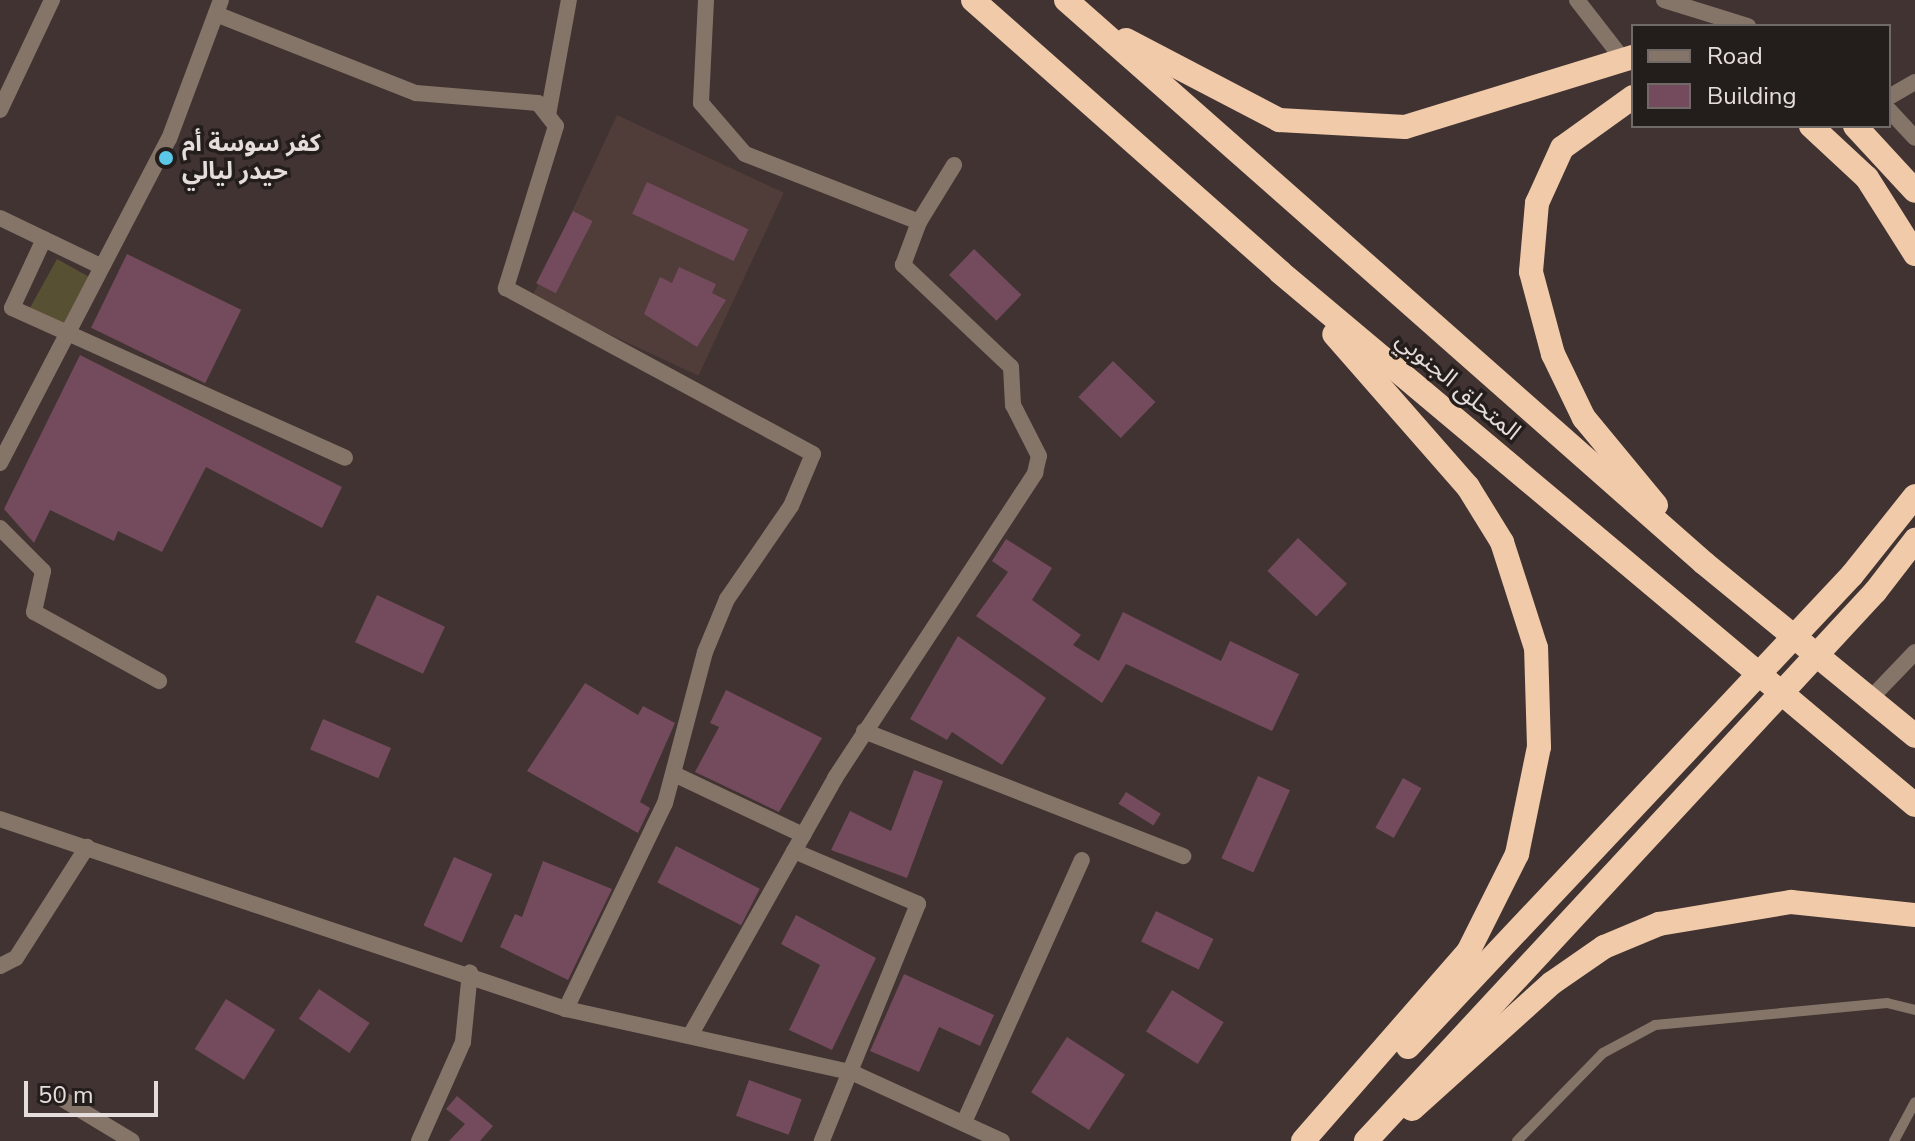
<!DOCTYPE html>
<html>
<head>
<meta charset="utf-8">
<style>
  body { margin:0 }
  #map { position:relative; width:1915px; height:1141px; overflow:hidden; background:#403331; font-family:"Nunito Sans","Noto Sans Arabic",sans-serif }
  div>[style] { position:absolute }
  [style*='--x'] { left:calc(var(--x)*1px); top:calc(var(--y)*1px); width:calc(var(--w)*1px); rotate:calc(var(--a)*1deg) }
  .built>* { inset:0; background:#503c39; transform-origin:0 0 }
  .green>* { inset:0; background:#585033; transform-origin:0 0 }
  .building>* { inset:0; background:#744b5c; transform-origin:0 0 }
  .service>* { height:10px; margin:-5px; padding:0 5px; transform-origin:5px; border-radius:5px; background:#857568 }
  .minor>* { height:16px; margin:-8px; padding:0 8px; transform-origin:8px; border-radius:8px; background:#857568 }
  .tertiary>* { height:16px; margin:-8px; padding:0 8px; transform-origin:8px; border-radius:8px; background:#857568 }
  .motorway>* { height:24px; margin:-12px; padding:0 12px; transform-origin:12px; border-radius:12px; background:#f1caaa }
  .dots>* { width:22px; height:22px; translate:-50% -50%; box-sizing:border-box; border:4px solid #231d1c; border-radius:50% }
  span { translate:-50% -50%; white-space:nowrap; text-align:center; line-height:1.15; -webkit-text-stroke:7px #231d1c; paint-order:stroke }
  .poi-label { font-size:24px; color:#e5dddb; font-weight:700 }
  .left { translate:0 -50%; text-align:left }
  .street-label { font-size:24px; color:#e5dddb }
  .legend { position:absolute; left:1631px; top:24px; width:260px; height:104px; box-sizing:border-box; background:#231d1c; border:2px solid #716a68; margin:0; padding:10px 14px; list-style:none; font-size:24px; color:#e5dddb }
  .legend li { display:flex; align-items:center; gap:16px; height:40px }
  .legend b { width:40px; border:2px solid #716a68 }
  .scale { position:absolute; left:24px; top:1081px; width:134px; height:36px; box-sizing:border-box; border:4px solid #e5dddb; border-top:0; padding-left:10px; font-size:24px; line-height:28px; white-space:nowrap; color:#e5dddb; -webkit-text-stroke:6px #231d1c; paint-order:stroke }
</style>
</head>
<body>
<div id="map">
  <div class="built">
    <i style="left:617px;top:115px;width:184px;height:202px;rotate:25deg"></i>
  </div>
  <div class="green">
    <i style="left:57px;top:259px;width:39px;height:58px;rotate:29deg"></i>
  </div>
  <div class="building">
    <i style="left:647px;top:182px;width:112px;height:35px;rotate:25deg"></i>
    <i style="left:573px;top:211px;width:22px;height:81px;rotate:27deg"></i>
    <i style="left:974px;top:249px;width:66px;height:36px;rotate:44deg"></i>
    <i style="left:127px;top:254px;width:127px;height:82px;rotate:26deg"></i>
    <i style="clip-path:polygon(679px 267px,716px 284px,712px 293px,726px 300px,697px 347px,644px 314px,660px 277px,672px 283px)"></i>
    <i style="clip-path:polygon(80px 355px,342px 487px,322px 528px,206px 467px,162px 552px,118px 531px,114px 541px,50px 510px,34px 543px,4px 509px)"></i>
    <i style="left:1113px;top:361px;width:59px;height:50px;rotate:44deg"></i>
    <i style="left:1298px;top:538px;width:67px;height:45px;rotate:43deg"></i>
    <i style="clip-path:polygon(1006px 539px,1052px 568px,1032px 600px,1081px 635px,1073px 645px,1099px 661px,1123px 612px,1221px 661px,1230px 641px,1299px 674px,1272px 731px,1126px 664px,1102px 703px,976px 616px,1008px 572px,992px 561px)"></i>
    <i style="left:377px;top:595px;width:75px;height:52px;rotate:25deg"></i>
    <i style="clip-path:polygon(958px 636px,1046px 698px,1002px 765px,952px 732px,947px 740px,910px 719px)"></i>
    <i style="clip-path:polygon(585px 683px,638px 715px,643px 706px,675px 723px,640px 802px,650px 808px,638px 833px,527px 771px)"></i>
    <i style="clip-path:polygon(726px 690px,822px 738px,779px 812px,695px 772px,719px 727px,710px 723px)"></i>
    <i style="left:323px;top:719px;width:74px;height:33px;rotate:23deg"></i>
    <i style="clip-path:polygon(914px 770px,943px 781px,907px 878px,831px 850px,850px 811px,891px 831px)"></i>
    <i style="left:1258px;top:776px;width:35px;height:90px;rotate:24deg"></i>
    <i style="left:1403px;top:778px;width:21px;height:57px;rotate:29deg"></i>
    <i style="left:1126px;top:792px;width:41px;height:14px;rotate:32deg"></i>
    <i style="left:676px;top:846px;width:94px;height:41px;rotate:27deg"></i>
    <i style="left:454px;top:857px;width:42px;height:75px;rotate:24deg"></i>
    <i style="clip-path:polygon(543px 861px,612px 889px,568px 980px,500px 947px,515px 914px,522px 917px)"></i>
    <i style="left:1156px;top:911px;width:64px;height:34px;rotate:26deg"></i>
    <i style="clip-path:polygon(796px 915px,876px 958px,832px 1050px,789px 1030px,820px 965px,781px 944px)"></i>
    <i style="clip-path:polygon(904px 974px,994px 1015px,980px 1046px,939px 1027px,919px 1072px,870px 1051px)"></i>
    <i style="left:319px;top:989px;width:61px;height:36px;rotate:34deg"></i>
    <i style="left:1172px;top:990px;width:61px;height:49px;rotate:32deg"></i>
    <i style="left:226px;top:999px;width:58px;height:59px;rotate:32deg"></i>
    <i style="left:1067px;top:1037px;width:69px;height:66px;rotate:33deg"></i>
    <i style="left:749px;top:1080px;width:56px;height:38px;rotate:20deg"></i>
    <i style="clip-path:polygon(457px 1096px,493px 1126px,480px 1141px,449px 1141px,465px 1124px,446px 1109px)"></i>
  </div>
  <div class="service">
    <i style="--x:1517;--y:1141;--w:123;--a:-45.7"></i>
    <i style="--x:1603;--y:1053;--w:59;--a:-28.3"></i>
    <i style="--x:1655;--y:1025;--w:233;--a:-5.4"></i>
    <i style="--x:1887;--y:1003;--w:29;--a:14"></i>
    <i style="--x:1894;--y:1141;--w:44;--a:-61.7"></i>
  </div>
  <div class="minor">
    <i style="--x:706;--y:0;--w:103;--a:92.8"></i>
    <i style="--x:701;--y:103;--w:67;--a:49.2"></i>
    <i style="--x:745;--y:154;--w:187;--a:21.3"></i>
    <i style="--x:919;--y:222;--w:67;--a:-58.4"></i>
    <i style="--x:1577;--y:0;--w:73;--a:52.2"></i>
    <i style="--x:1664;--y:0;--w:88;--a:17.2"></i>
    <i style="--x:216;--y:14;--w:215;--a:21.6"></i>
    <i style="--x:416;--y:93;--w:122;--a:4.7"></i>
    <i style="--x:538;--y:103;--w:29;--a:52"></i>
    <i style="--x:556;--y:126;--w:170;--a:107.2"></i>
    <i style="--x:506;--y:288;--w:349;--a:28.4"></i>
    <i style="--x:813;--y:454;--w:56;--a:112.9"></i>
    <i style="--x:791;--y:506;--w:113;--a:124.5"></i>
    <i style="--x:727;--y:599;--w:57;--a:112.5"></i>
    <i style="--x:705;--y:652;--w:156;--a:104.8"></i>
    <i style="--x:665;--y:803;--w:229;--a:115.7"></i>
    <i style="--x:1889;--y:97;--w:30;--a:-30"></i>
    <i style="--x:0;--y:110;--w:122;--a:-64.7"></i>
    <i style="--x:1889;--y:110;--w:38;--a:47"></i>
    <i style="--x:548;--y:115;--w:117;--a:-79.7"></i>
    <i style="--x:0;--y:218;--w:111;--a:25.6"></i>
    <i style="--x:44;--y:239;--w:76;--a:114.9"></i>
    <i style="--x:12;--y:308;--w:365;--a:24.2"></i>
    <i style="--x:0;--y:528;--w:61;--a:45"></i>
    <i style="--x:43;--y:571;--w:42;--a:102.4"></i>
    <i style="--x:34;--y:612;--w:143;--a:28.9"></i>
    <i style="--x:1870;--y:699;--w:65;--a:-46.2"></i>
    <i style="--x:864;--y:731;--w:343;--a:21.4"></i>
    <i style="--x:674;--y:774;--w:143;--a:25.3"></i>
    <i style="--x:794;--y:851;--w:135;--a:23.1"></i>
    <i style="--x:918;--y:904;--w:256;--a:112.1"></i>
    <i style="--x:0;--y:966;--w:18;--a:-27"></i>
    <i style="--x:16;--y:958;--w:132;--a:-57.4"></i>
    <i style="--x:691;--y:1034;--w:294;--a:-60.6"></i>
    <i style="--x:835;--y:778;--w:365;--a:-56.7"></i>
    <i style="--x:1035;--y:473;--w:17;--a:-77"></i>
    <i style="--x:1039;--y:456;--w:57;--a:-117"></i>
    <i style="--x:1013;--y:405;--w:38;--a:-93"></i>
    <i style="--x:1011;--y:367;--w:149;--a:-136.6"></i>
    <i style="--x:903;--y:265;--w:46;--a:-69.6"></i>
    <i style="--x:59;--y:1097;--w:85;--a:31.1"></i>
    <i style="--x:965;--y:1120;--w:285;--a:-65.8"></i>
    <i style="--x:419;--y:1141;--w:108;--a:-66"></i>
    <i style="--x:463;--y:1042;--w:70;--a:-84.3"></i>
  </div>
  <div class="tertiary">
    <i style="--x:0;--y:463;--w:365;--a:-62.5"></i>
    <i style="--x:169;--y:139;--w:148;--a:-69.5"></i>
    <i style="--x:0;--y:819;--w:597;--a:18.56"></i>
    <i style="--x:566;--y:1009;--w:292;--a:12.5"></i>
    <i style="--x:851;--y:1072;--w:166;--a:24.6"></i>
  </div>
  <div class="motorway">
    <i style="--x:973;--y:0;--w:410;--a:41.5"></i>
    <i style="--x:1280;--y:272;--w:829;--a:40.01"></i>
    <i style="--x:1066;--y:0;--w:851;--a:41.43"></i>
    <i style="--x:1704;--y:563;--w:273;--a:39.3"></i>
    <i style="--x:1126;--y:40;--w:173;--a:27.6"></i>
    <i style="--x:1279;--y:120;--w:126;--a:3.2"></i>
    <i style="--x:1405;--y:127;--w:239;--a:-17.1"></i>
    <i style="--x:1633;--y:97;--w:87;--a:144.3"></i>
    <i style="--x:1562;--y:148;--w:60;--a:114.4"></i>
    <i style="--x:1537;--y:203;--w:69;--a:95"></i>
    <i style="--x:1531;--y:272;--w:85;--a:75"></i>
    <i style="--x:1553;--y:354;--w:71;--a:64.2"></i>
    <i style="--x:1584;--y:418;--w:113;--a:50.4"></i>
    <i style="--x:1811;--y:126;--w:76;--a:42.9"></i>
    <i style="--x:1867;--y:178;--w:90;--a:57.7"></i>
    <i style="--x:1855;--y:126;--w:88;--a:47.3"></i>
    <i style="--x:1408;--y:1047;--w:648;--a:-46.75"></i>
    <i style="--x:1852;--y:575;--w:101;--a:-51.4"></i>
    <i style="--x:1412;--y:1109;--w:188;--a:-42"></i>
    <i style="--x:1552;--y:983;--w:63;--a:-34.7"></i>
    <i style="--x:1604;--y:947;--w:60;--a:-22.7"></i>
    <i style="--x:1659;--y:924;--w:134;--a:-9.5"></i>
    <i style="--x:1791;--y:902;--w:125;--a:6"></i>
    <i style="--x:1303;--y:1141;--w:251;--a:-48.9"></i>
    <i style="--x:1468;--y:952;--w:110;--a:-63.4"></i>
    <i style="--x:1517;--y:854;--w:109;--a:-78.4"></i>
    <i style="--x:1539;--y:747;--w:99;--a:-91.7"></i>
    <i style="--x:1536;--y:648;--w:111;--a:-107.8"></i>
    <i style="--x:1502;--y:542;--w:65;--a:-121.7"></i>
    <i style="--x:1468;--y:487;--w:203;--a:-131.2"></i>
    <i style="--x:1366;--y:1141;--w:749;--a:-47.17"></i>
    <i style="--x:1875;--y:592;--w:66;--a:-52.4"></i>
  </div>
  <div class="dots">
    <i style="left:166px;top:158px;background:#5ac8e6"></i>
  </div>
  <div class="poi-label">
    <span class="left" style="left:182px;top:158px">كفر سوسة أم<br>حيدر ليالي</span>
  </div>
  <div class="street-label">
    <span style="left:1458px;top:386px;rotate:40deg">المتحلق الجنوبي</span>
  </div>
  <ul class="legend">
  <li><b style="height:10px;background:#857568"></b>Road</li>
  <li><b style="height:22px;background:#744b5c"></b>Building</li>
  </ul>
  <div class="scale">50 m</div>
</div>
</body>
</html>
